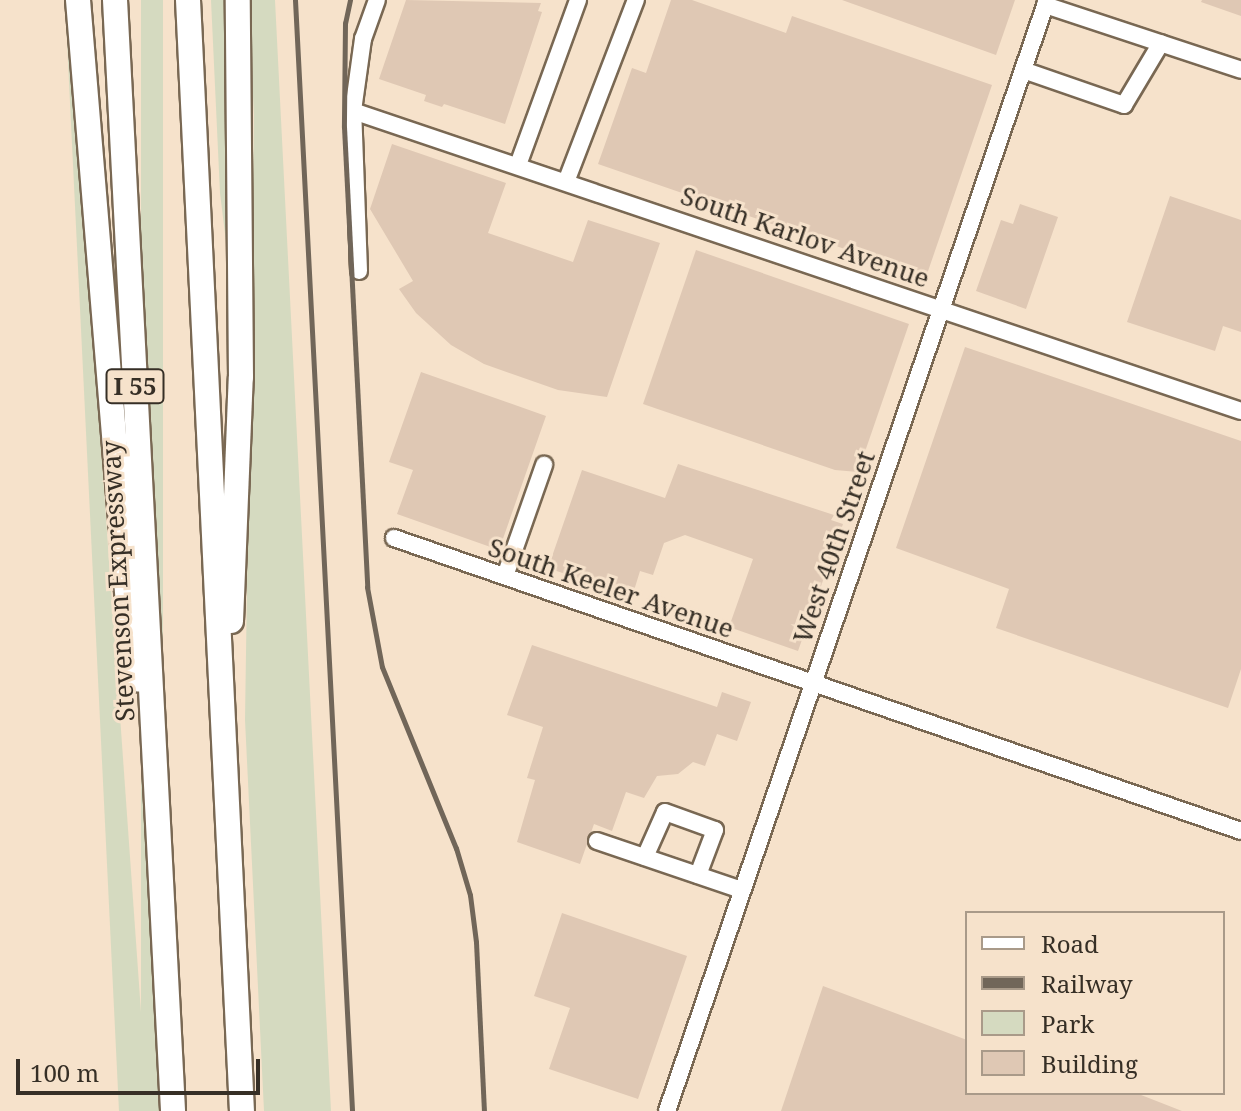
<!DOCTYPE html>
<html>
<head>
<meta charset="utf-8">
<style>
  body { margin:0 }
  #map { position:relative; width:1241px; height:1111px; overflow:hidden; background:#f6e2cb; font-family:"Noto Serif",serif }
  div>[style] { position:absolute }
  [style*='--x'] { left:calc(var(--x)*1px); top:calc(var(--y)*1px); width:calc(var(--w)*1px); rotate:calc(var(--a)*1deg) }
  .green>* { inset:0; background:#d5dac0; transform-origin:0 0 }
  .building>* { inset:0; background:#dfc8b4 }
  .roads { filter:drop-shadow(2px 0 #796853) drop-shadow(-2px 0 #796853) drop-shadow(0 2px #796853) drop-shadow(0 -2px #796853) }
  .minor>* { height:16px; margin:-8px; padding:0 8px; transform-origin:8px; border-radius:8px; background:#fff }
  .highway>* { height:24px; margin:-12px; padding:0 12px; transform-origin:12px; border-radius:12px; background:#fff }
  .rail>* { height:5px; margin:-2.5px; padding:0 2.5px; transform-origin:2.5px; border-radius:2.5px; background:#716659 }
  span { translate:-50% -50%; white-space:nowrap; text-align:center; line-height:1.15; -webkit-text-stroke:6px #f6e2cb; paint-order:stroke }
  .shield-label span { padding:2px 6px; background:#f6e2cb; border:2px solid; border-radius:6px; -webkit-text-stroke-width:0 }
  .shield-label { font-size:24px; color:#362f26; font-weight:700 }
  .street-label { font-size:26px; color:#362f26 }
  .legend { position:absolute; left:965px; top:911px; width:260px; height:184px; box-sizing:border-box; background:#f6e2cb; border:2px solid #a99a89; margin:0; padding:10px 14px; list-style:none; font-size:24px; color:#362f26 }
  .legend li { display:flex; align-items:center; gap:16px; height:40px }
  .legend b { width:40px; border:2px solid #a99a89 }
  .scale { position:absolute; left:16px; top:1059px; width:244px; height:36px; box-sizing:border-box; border:4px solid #362f26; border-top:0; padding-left:10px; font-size:24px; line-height:28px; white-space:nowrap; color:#362f26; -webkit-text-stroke:6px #f6e2cb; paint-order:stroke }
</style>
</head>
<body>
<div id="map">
  <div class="green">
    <i style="clip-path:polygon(65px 0,84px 208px,148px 1111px,119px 1111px)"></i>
    <i style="left:141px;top:0;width:22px;height:1112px"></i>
    <i style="clip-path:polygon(211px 0,225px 0,233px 204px,231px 282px,220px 193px)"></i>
    <i style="clip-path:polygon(248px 0,275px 0,331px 1111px,264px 1111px,245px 720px,254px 115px)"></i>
  </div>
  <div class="building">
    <i style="clip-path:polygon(406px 0,541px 3px,538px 11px,542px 12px,505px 124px,444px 104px,442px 107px,424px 101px,426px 95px,379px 79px)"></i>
    <i style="clip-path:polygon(671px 0,692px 0,786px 33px,792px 16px,992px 85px,926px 277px,598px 164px,632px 68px,646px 73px)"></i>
    <i style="clip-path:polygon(842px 0,1015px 0,996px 55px)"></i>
    <i style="clip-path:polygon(1202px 0,1241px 0,1241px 16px,1201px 2px)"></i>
    <i style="clip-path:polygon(392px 144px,506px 183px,488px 233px,573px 262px,588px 220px,660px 243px,607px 397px,558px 390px,484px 364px,451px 345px,416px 313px,399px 289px,413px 281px,370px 209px)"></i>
    <i style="clip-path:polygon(1170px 196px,1241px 220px,1241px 332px,1223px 326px,1215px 351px,1127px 322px)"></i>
    <i style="clip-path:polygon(1020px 204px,1058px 217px,1026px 309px,976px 291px,1001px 220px,1013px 224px)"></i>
    <i style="clip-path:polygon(696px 250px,909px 324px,858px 472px,835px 470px,643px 404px)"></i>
    <i style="clip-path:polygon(965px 347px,1241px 441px,1241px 669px,1228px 708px,996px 628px,1009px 589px,896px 548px)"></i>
    <i style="clip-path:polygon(421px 372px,546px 416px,499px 550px,397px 514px,413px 470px,389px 462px)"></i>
    <i style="clip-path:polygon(678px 464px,834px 515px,831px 520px,843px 524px,798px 651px,729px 627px,753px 559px,685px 535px,664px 543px,653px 575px,640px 571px,632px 597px,548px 568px,582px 470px,665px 498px)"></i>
    <i style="clip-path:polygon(532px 645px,717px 707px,722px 692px,751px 702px,737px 741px,717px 734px,705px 766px,693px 762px,678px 774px,657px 776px,644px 798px,626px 792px,612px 831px,594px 824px,580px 864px,517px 842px,535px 780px,527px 778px,543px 727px,507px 715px)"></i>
    <i style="clip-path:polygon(562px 913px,687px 956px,638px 1099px,549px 1069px,570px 1008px,534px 996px)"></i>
    <i style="clip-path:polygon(823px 986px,967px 1040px,967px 1093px,1136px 1093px,1182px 1111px,781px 1111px)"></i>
  </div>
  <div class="roads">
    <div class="minor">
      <i style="--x:1045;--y:5;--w:206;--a:18.3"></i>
      <i style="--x:1023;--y:70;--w:107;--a:19.1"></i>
      <i style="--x:1124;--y:105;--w:72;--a:-59.2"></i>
      <i style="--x:353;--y:111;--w:937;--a:18.67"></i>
      <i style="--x:518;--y:165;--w:176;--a:-70"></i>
      <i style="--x:566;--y:182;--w:195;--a:-69"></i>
      <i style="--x:359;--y:271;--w:160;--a:-92.1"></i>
      <i style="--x:353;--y:111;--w:73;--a:-82.1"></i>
      <i style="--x:363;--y:39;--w:41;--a:-70.3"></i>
      <i style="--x:394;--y:538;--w:896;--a:19.08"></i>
      <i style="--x:505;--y:576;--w:118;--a:-70.6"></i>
      <i style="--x:597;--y:841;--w:153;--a:18.7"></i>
      <i style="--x:645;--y:857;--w:49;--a:-66"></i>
      <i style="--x:665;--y:812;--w:53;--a:19.8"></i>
      <i style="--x:715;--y:830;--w:48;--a:110.7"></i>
      <i style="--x:667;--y:1111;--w:1174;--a:-71.12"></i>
    </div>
    <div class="highway">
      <i style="--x:78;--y:0;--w:642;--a:85.27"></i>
      <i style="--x:131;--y:640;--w:40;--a:80"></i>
      <i style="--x:115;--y:0;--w:1113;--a:87.01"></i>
      <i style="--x:188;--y:0;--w:1112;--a:87.22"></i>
      <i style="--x:231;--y:621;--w:244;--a:-87.7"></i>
      <i style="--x:241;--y:377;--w:377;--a:-90.5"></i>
    </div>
  </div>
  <div class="rail">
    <i style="--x:295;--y:0;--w:1112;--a:87.06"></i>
    <i style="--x:350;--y:0;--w:24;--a:102"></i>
    <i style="--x:345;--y:23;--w:104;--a:90.6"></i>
    <i style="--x:344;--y:127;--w:461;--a:87.1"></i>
    <i style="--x:367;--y:587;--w:81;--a:79.4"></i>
    <i style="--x:382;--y:667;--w:196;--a:67.8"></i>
    <i style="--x:456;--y:848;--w:49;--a:73.4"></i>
    <i style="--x:470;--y:895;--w:47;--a:82.7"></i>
    <i style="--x:476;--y:942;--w:169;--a:87.3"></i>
  </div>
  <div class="shield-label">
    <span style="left:135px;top:386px">I 55</span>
  </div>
  <div class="street-label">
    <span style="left:805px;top:237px;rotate:19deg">South Karlov Avenue</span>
    <span style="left:834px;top:547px;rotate:-71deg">West 40th Street</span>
    <span style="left:118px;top:581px;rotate:-93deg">Stevenson Expressway</span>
    <span style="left:611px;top:588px;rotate:19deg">South Keeler Avenue</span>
  </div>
  <ul class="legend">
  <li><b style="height:10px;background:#fff"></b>Road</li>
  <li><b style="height:10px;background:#716659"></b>Railway</li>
  <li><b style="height:22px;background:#d5dac0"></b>Park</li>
  <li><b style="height:22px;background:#dfc8b4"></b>Building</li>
  </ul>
  <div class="scale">100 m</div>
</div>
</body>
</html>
